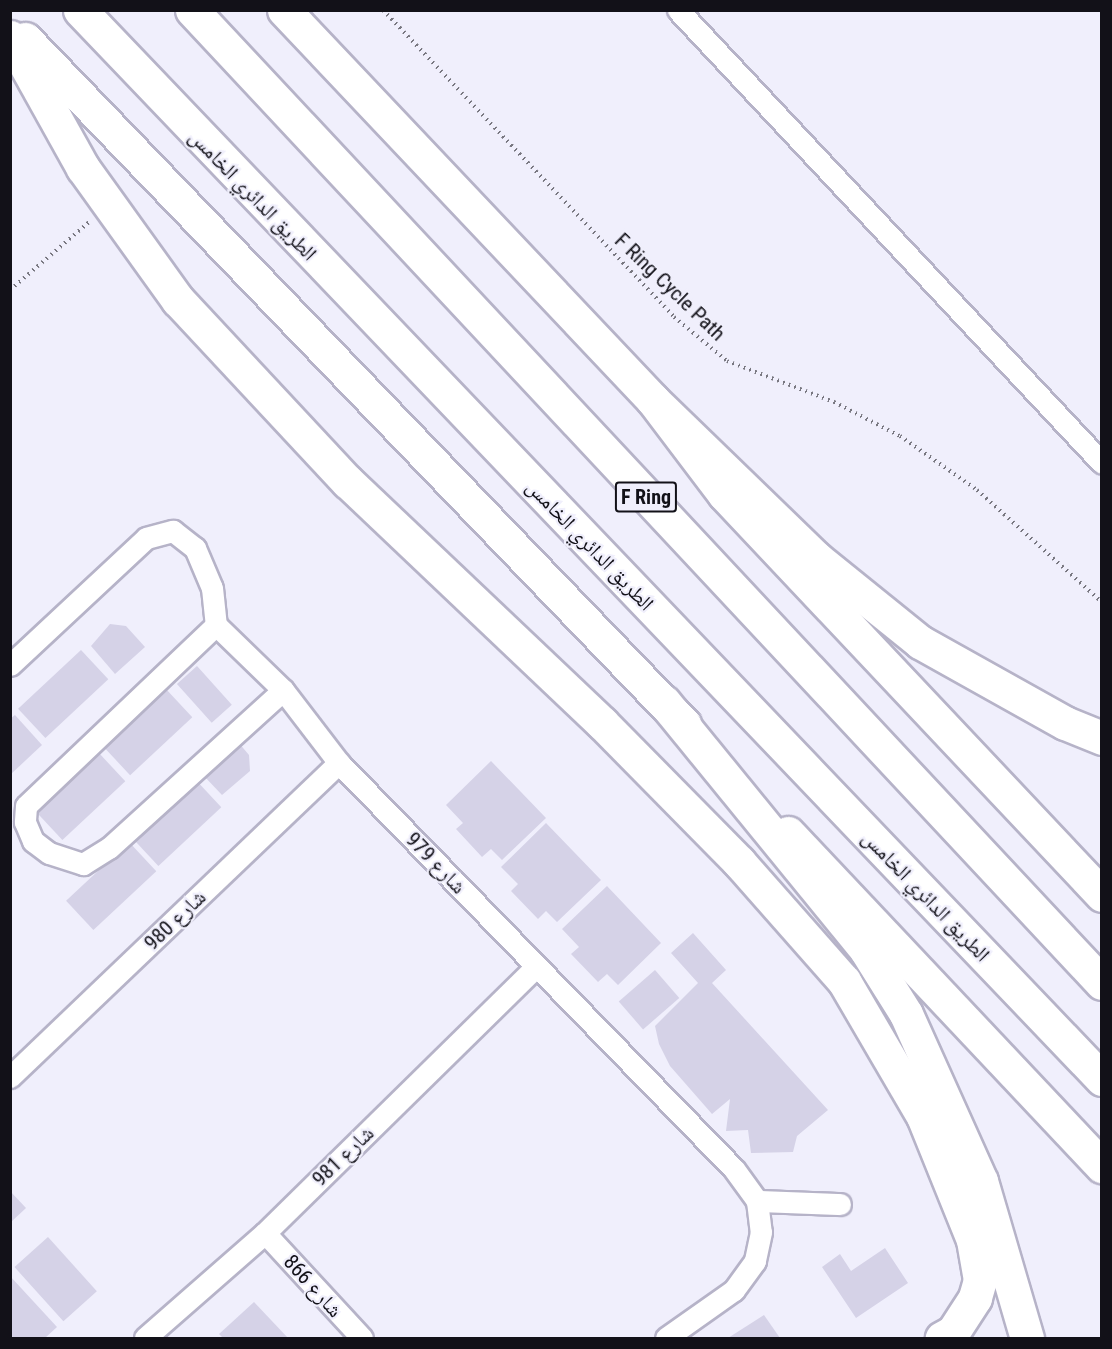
<!DOCTYPE html>
<html>
<head>
<meta charset="utf-8">
<style>
  body { margin:0 }
  #map { position:relative; width:1112px; height:1349px; overflow:hidden; background:#f0effc; font-family:"Roboto Condensed","Noto Naskh Arabic",sans-serif }
  div>[style] { position:absolute }
  [style*='--x'] { left:calc(var(--x)*1px); top:calc(var(--y)*1px); width:calc(var(--w)*1px); rotate:calc(var(--a)*1deg) }
  .building>* { inset:0; background:#d5d2e7; transform-origin:0 0 }
  .path>* { height:4px; margin-top:-2px; transform-origin:0; background:repeating-linear-gradient(90deg,#787780 0 1.5px,transparent 0 6px) }
  .roads { filter:drop-shadow(2px 0 #b6b3c8) drop-shadow(-2px 0 #b6b3c8) drop-shadow(0 2px #b6b3c8) drop-shadow(0 -2px #b6b3c8) }
  .minor>* { height:21px; margin:-10.5px; padding:0 10.5px; transform-origin:10.5px; border-radius:10.5px; background:#fff }
  .trunk>* { height:33px; margin:-16.5px; padding:0 16.5px; transform-origin:16.5px; border-radius:16.5px; background:#fff }
  .motorway>* { height:33px; margin:-16.5px; padding:0 16.5px; transform-origin:16.5px; border-radius:16.5px; background:#fff }
  span { translate:-50% -50%; white-space:nowrap; text-align:center; line-height:1.15; -webkit-text-stroke:4.5px #f0effc; paint-order:stroke }
  .shield-label span { padding:2px 4px; background:#f0effc; border:2px solid; border-radius:4px; -webkit-text-stroke-width:0 }
  .shield-label { font-size:20px; color:#121118; font-weight:700 }
  .street-label { font-size:21px; color:#121118 }
  .frame { position:absolute; inset:0; border:12px solid #121118; pointer-events:none }
</style>
</head>
<body>
<div id="map">
  <div class="building">
    <i style="clip-path:polygon(110px 624px,126px 626px,145px 647px,115px 674px,91px 646px)"></i>
    <i style="left:81px;top:650px;width:40px;height:86px;rotate:47deg"></i>
    <i style="left:197px;top:666px;width:52px;height:27px;rotate:48deg"></i>
    <i style="left:165px;top:688px;width:40px;height:85px;rotate:47deg"></i>
    <i style="clip-path:polygon(15px 715px,42px 745px,10px 775px,10px 719px)"></i>
    <i style="clip-path:polygon(238px 742px,249px 755px,250px 771px,222px 795px,203px 775px)"></i>
    <i style="left:98px;top:752px;width:40px;height:86px;rotate:47deg"></i>
    <i style="clip-path:polygon(491px 761px,546px 818px,502px 860px,491px 849px,482px 857px,456px 829px,463px 823px,446px 805px)"></i>
    <i style="left:194px;top:778px;width:40px;height:86px;rotate:47deg"></i>
    <i style="clip-path:polygon(546px 823px,601px 880px,557px 922px,546px 911px,538px 919px,511px 891px,518px 884px,501px 867px)"></i>
    <i style="left:129px;top:842px;width:40px;height:86px;rotate:47deg"></i>
    <i style="clip-path:polygon(607px 886px,661px 943px,618px 985px,607px 974px,598px 982px,571px 954px,579px 947px,562px 929px)"></i>
    <i style="clip-path:polygon(693px 933px,726px 970px,712px 983px,828px 1110px,797px 1136px,793px 1152px,751px 1153px,748px 1130px,726px 1131px,730px 1099px,712px 1114px,670px 1066px,659px 1044px,655px 1026px,698px 983px,671px 953px)"></i>
    <i style="left:655px;top:970px;width:37px;height:48px;rotate:49deg"></i>
    <i style="clip-path:polygon(10px 1191px,26px 1208px,10px 1223px)"></i>
    <i style="left:48px;top:1237px;width:73px;height:45px;rotate:48deg"></i>
    <i style="clip-path:polygon(885px 1248px,908px 1283px,856px 1318px,822px 1267px,840px 1254px,851px 1271px)"></i>
    <i style="clip-path:polygon(10px 1276px,57px 1327px,45px 1338px,10px 1338px)"></i>
    <i style="clip-path:polygon(254px 1302px,288px 1338px,223px 1338px,219px 1334px)"></i>
    <i style="clip-path:polygon(764px 1315px,780px 1338px,728px 1338px)"></i>
  </div>
  <div class="path">
    <i style="--x:383;--y:10;--w:423;--a:46.5"></i>
    <i style="--x:674;--y:317;--w:69;--a:39.7"></i>
    <i style="--x:727;--y:361;--w:115;--a:21"></i>
    <i style="--x:834;--y:402;--w:74;--a:27.3"></i>
    <i style="--x:900;--y:436;--w:94;--a:35"></i>
    <i style="--x:977;--y:490;--w:168;--a:41.9"></i>
    <i style="--x:10;--y:290;--w:104;--a:-40.7"></i>
  </div>
  <div class="roads">
    <div class="minor">
      <i style="--x:678;--y:10;--w:620;--a:46.89"></i>
      <i style="--x:216;--y:625;--w:262;--a:136.4"></i>
      <i style="--x:26;--y:806;--w:16;--a:94"></i>
      <i style="--x:25;--y:822;--w:21;--a:67"></i>
      <i style="--x:33;--y:841;--w:20;--a:37"></i>
      <i style="--x:49;--y:853;--w:36;--a:18"></i>
      <i style="--x:83;--y:864;--w:31;--a:-32"></i>
      <i style="--x:109;--y:848;--w:235;--a:-42.2"></i>
      <i style="--x:10;--y:665;--w:186;--a:-43"></i>
      <i style="--x:146;--y:538;--w:28;--a:-15"></i>
      <i style="--x:173;--y:531;--w:28;--a:38"></i>
      <i style="--x:195;--y:548;--w:43;--a:67"></i>
      <i style="--x:212;--y:588;--w:37;--a:84"></i>
      <i style="--x:216;--y:625;--w:93;--a:44.1"></i>
      <i style="--x:283;--y:690;--w:92;--a:52.5"></i>
      <i style="--x:339;--y:763;--w:566;--a:45.79"></i>
      <i style="--x:734;--y:1169;--w:39;--a:54"></i>
      <i style="--x:757;--y:1201;--w:31;--a:83"></i>
      <i style="--x:761;--y:1232;--w:30;--a:102"></i>
      <i style="--x:755;--y:1261;--w:36;--a:126"></i>
      <i style="--x:734;--y:1290;--w:83;--a:144.8"></i>
      <i style="--x:10;--y:1077;--w:455;--a:-43.7"></i>
      <i style="--x:757;--y:1201;--w:83;--a:2.1"></i>
      <i style="--x:265;--y:1233;--w:143;--a:47.3"></i>
      <i style="--x:145;--y:1338;--w:159;--a:-41.2"></i>
      <i style="--x:265;--y:1233;--w:380;--a:-44.5"></i>
    </div>
    <div class="trunk">
      <i style="--x:80;--y:10;--w:1479;--a:46.29"></i>
      <i style="--x:192;--y:10;--w:1332;--a:46.92"></i>
      <i style="--x:284;--y:10;--w:537;--a:46.58"></i>
      <i style="--x:653;--y:400;--w:118;--a:52.9"></i>
      <i style="--x:724;--y:494;--w:551;--a:46.69"></i>
      <i style="--x:10;--y:37;--w:150;--a:60.9"></i>
      <i style="--x:83;--y:168;--w:163;--a:54.3"></i>
      <i style="--x:178;--y:300;--w:249;--a:47"></i>
      <i style="--x:348;--y:482;--w:350;--a:43.5"></i>
      <i style="--x:602;--y:723;--w:195;--a:45.4"></i>
      <i style="--x:739;--y:862;--w:159;--a:48.6"></i>
      <i style="--x:844;--y:981;--w:156;--a:59.7"></i>
      <i style="--x:923;--y:1116;--w:134;--a:68"></i>
      <i style="--x:973;--y:1240;--w:41;--a:80.1"></i>
      <i style="--x:980;--y:1280;--w:19;--a:106"></i>
      <i style="--x:975;--y:1298;--w:40;--a:122.9"></i>
      <i style="--x:953;--y:1332;--w:13;--a:151"></i>
      <i style="--x:25;--y:39;--w:951;--a:46.11"></i>
      <i style="--x:788;--y:833;--w:458;--a:46.7"></i>
    </div>
    <div class="motorway">
      <i style="--x:653;--y:400;--w:227;--a:44.1"></i>
      <i style="--x:816;--y:558;--w:134;--a:38.9"></i>
      <i style="--x:920;--y:642;--w:166;--a:29.2"></i>
      <i style="--x:1065;--y:723;--w:40;--a:22"></i>
      <i style="--x:664;--y:702;--w:320;--a:50.8"></i>
      <i style="--x:866;--y:950;--w:75;--a:58"></i>
      <i style="--x:906;--y:1014;--w:183;--a:65.8"></i>
      <i style="--x:981;--y:1181;--w:164;--a:73.7"></i>
    </div>
  </div>
  <div class="shield-label">
    <span style="left:646px;top:497px">F Ring</span>
  </div>
  <div class="street-label">
    <span style="left:253px;top:195px;rotate:46deg">الطريق الدائري الخامس</span>
    <span style="left:670px;top:287px;rotate:44deg">F Ring Cycle Path</span>
    <span style="left:590px;top:545px;rotate:46deg">الطريق الدائري الخامس</span>
    <span style="left:436px;top:863px;rotate:46deg">شارع 979</span>
    <span style="left:926px;top:896px;rotate:46deg">الطريق الدائري الخامس</span>
    <span style="left:175px;top:920px;rotate:-44deg">شارع 980</span>
    <span style="left:343px;top:1156px;rotate:-44deg">شارع 981</span>
    <span style="left:313px;top:1286px;rotate:48deg">شارع 866</span>
  </div>
  <div class="frame"></div>
</div>
</body>
</html>
